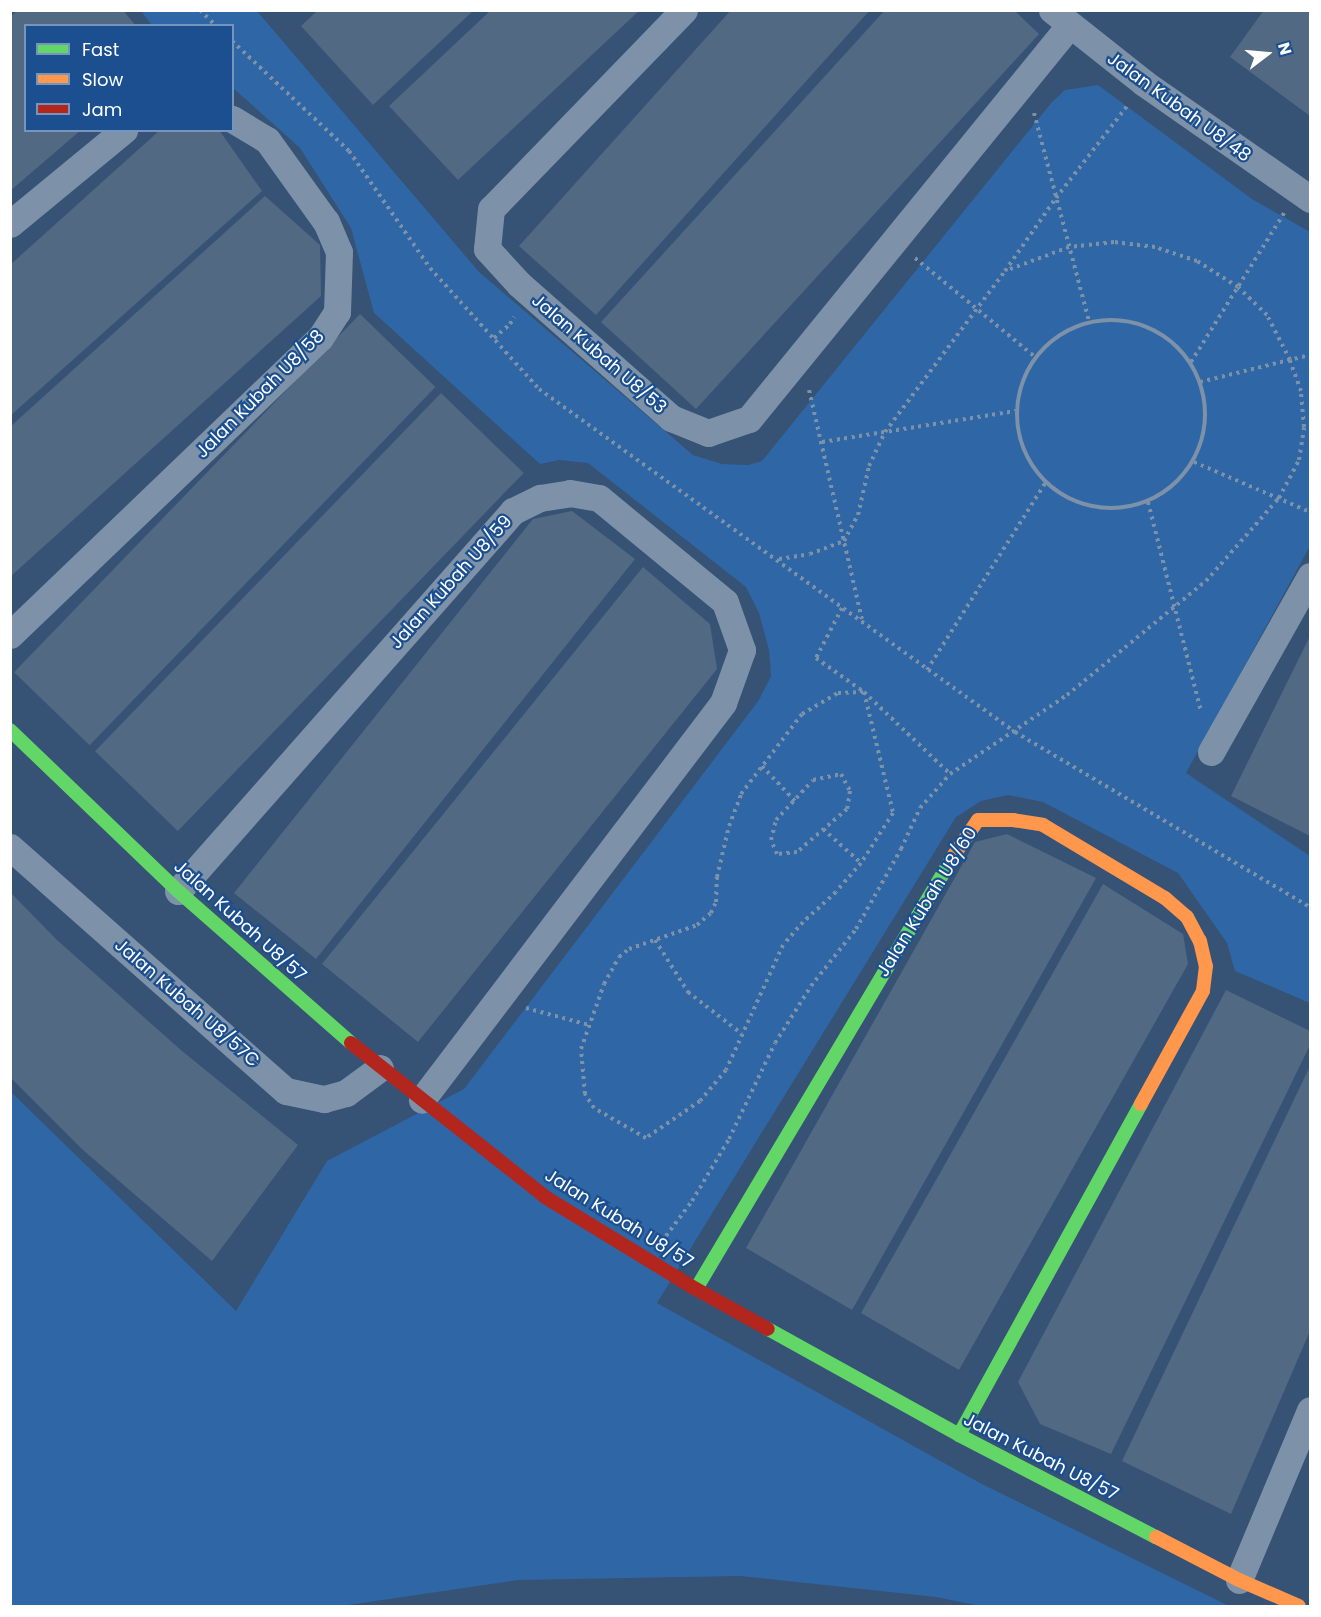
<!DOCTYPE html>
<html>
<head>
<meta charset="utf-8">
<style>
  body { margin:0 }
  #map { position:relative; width:1321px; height:1617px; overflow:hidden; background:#365274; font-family:Poppins,sans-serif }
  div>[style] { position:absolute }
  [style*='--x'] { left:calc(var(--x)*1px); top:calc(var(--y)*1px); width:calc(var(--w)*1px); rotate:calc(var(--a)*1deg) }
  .green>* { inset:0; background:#2f66a5 }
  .building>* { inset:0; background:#526984; transform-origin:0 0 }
  .path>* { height:4px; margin-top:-2px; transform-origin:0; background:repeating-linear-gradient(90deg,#7d92a8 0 3px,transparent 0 7.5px) }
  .path>.ring { margin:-2px; padding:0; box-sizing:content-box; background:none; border:4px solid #7d92a8; border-radius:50% }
  .street>* { height:27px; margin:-13.5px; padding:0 13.5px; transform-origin:13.5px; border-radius:13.5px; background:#7d92a8 }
  .fast>* { height:14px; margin:-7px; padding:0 7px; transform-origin:7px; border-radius:7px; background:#63d668 }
  .slow>* { height:14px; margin:-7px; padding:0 7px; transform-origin:7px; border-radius:7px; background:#ff974d }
  .jam>* { height:14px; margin:-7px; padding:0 7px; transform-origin:7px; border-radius:7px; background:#b3261e }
  span { translate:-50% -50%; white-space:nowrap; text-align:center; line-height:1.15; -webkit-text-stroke:4.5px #1b4f8f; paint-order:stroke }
  .street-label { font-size:18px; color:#fff }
  .frame { position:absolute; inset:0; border:12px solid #fff; pointer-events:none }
  .legend { position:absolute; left:24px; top:24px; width:210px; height:108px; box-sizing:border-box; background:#1b4f8f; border:2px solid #7695bc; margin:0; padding:8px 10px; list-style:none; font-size:18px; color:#fff }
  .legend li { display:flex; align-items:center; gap:12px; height:30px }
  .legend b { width:30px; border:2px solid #7695bc }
  .north { position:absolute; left:1237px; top:24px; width:60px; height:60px; -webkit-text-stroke:4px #1b4f8f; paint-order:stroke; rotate:74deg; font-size:16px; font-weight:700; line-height:24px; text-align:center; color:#fff }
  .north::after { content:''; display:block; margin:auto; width:21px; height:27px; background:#fff; clip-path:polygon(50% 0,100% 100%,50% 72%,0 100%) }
</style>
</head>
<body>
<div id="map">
  <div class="green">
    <i style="clip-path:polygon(141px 11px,257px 11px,479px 272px,693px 455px,722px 464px,748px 465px,762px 461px,1052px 102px,1065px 90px,1098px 85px,1252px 199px,1310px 232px,1310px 546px,1186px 773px,1310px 856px,1310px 1003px,1235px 971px,1227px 943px,1178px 873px,1043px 802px,1008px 795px,981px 801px,956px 817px,657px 1303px,980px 1483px,1229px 1606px,980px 1606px,936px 1597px,740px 1576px,518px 1580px,342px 1606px,11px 1606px,10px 1091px,236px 1311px,327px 1161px,464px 1089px,759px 700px,771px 676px,769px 650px,759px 613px,746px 587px,588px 463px,559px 460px,540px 464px,374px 313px,351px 228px,300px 148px,233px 88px,232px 26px,152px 25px)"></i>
  </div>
  <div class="building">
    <i style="clip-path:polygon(18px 10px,123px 10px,136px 26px,26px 26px,26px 130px,81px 130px,10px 191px,10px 17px)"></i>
    <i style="clip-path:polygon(318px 10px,474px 10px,373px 105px,301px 26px)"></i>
    <i style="clip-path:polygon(491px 10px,640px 10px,458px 180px,389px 106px)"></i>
    <i style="clip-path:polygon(731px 10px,870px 10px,596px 315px,519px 246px)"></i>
    <i style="clip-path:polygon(885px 10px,1014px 10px,1039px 34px,696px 409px,601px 322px)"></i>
    <i style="clip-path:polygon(1264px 10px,1310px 10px,1310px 116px,1230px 57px)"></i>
    <i style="clip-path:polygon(160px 130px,219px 130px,262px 191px,10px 416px,10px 265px)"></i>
    <i style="clip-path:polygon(265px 196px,320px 245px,321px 296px,10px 577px,10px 427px)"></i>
    <i style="left:360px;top:314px;width:105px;height:498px;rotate:44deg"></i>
    <i style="left:441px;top:393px;width:115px;height:498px;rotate:44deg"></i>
    <i style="clip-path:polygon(572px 511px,635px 559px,316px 959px,234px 893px,533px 519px)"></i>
    <i style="clip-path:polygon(643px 567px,710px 624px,717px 669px,418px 1042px,322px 964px)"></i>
    <i style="clip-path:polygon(1310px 636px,1310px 836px,1231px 796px)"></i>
    <i style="clip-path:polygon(1007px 834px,1096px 878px,852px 1310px,746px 1248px,975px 842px)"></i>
    <i style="clip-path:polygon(1103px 884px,1183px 934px,1188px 964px,959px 1370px,861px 1313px)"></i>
    <i style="clip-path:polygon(10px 892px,57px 940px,182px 1051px,298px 1145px,212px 1261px,83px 1150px,10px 1077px)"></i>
    <i style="clip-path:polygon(1226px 990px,1310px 1031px,1310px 1045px,1111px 1454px,1040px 1424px,1018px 1382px)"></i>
    <i style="clip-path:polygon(1310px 1066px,1310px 1331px,1231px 1514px,1122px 1461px)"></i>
  </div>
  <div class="path">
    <i style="--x:200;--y:10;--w:23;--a:45"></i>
    <i style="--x:232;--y:41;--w:161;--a:43.2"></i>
    <i style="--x:349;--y:151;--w:142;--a:55.3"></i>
    <i style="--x:430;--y:268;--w:163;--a:48"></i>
    <i style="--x:539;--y:389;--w:587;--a:35.78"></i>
    <i style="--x:1015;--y:732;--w:343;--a:30.7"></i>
    <i style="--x:1034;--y:113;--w:215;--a:75.2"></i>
    <i style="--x:915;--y:258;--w:156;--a:39.5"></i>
    <i class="ring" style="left:1017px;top:320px;width:184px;height:184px"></i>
    <i style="--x:494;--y:338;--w:21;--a:-41"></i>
    <i style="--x:510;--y:324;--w:8;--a:-60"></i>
    <i style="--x:1191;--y:362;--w:176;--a:-58"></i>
    <i style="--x:1200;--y:382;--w:113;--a:-13.8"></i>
    <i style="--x:809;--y:390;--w:235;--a:77"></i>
    <i style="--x:822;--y:442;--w:196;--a:-9.1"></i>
    <i style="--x:1194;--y:462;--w:126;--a:23.3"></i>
    <i style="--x:1148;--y:502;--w:216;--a:75.8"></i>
    <i style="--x:779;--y:559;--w:31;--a:-9"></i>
    <i style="--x:810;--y:554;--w:36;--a:-21"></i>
    <i style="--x:844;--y:541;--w:30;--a:-62"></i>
    <i style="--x:858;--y:515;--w:50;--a:-77.3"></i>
    <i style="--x:869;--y:466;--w:38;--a:-65"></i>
    <i style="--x:885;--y:432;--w:201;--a:-53.3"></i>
    <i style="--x:1005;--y:271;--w:89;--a:-55.1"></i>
    <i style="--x:1056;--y:198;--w:118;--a:-52.3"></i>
    <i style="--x:842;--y:608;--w:56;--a:117.5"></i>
    <i style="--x:816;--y:658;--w:59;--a:35.3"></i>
    <i style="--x:864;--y:692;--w:119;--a:43.6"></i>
    <i style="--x:927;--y:670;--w:222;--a:-57.7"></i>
    <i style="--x:864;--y:692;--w:124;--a:76.5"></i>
    <i style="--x:893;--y:813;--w:59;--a:122.6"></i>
    <i style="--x:861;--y:863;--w:38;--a:131"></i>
    <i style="--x:836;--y:892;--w:45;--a:137.7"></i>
    <i style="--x:803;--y:922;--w:30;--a:131"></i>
    <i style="--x:783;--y:945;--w:137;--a:114.5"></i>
    <i style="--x:726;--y:1070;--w:40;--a:130"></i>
    <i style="--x:700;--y:1101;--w:65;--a:145.6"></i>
    <i style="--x:646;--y:1138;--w:60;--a:-150"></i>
    <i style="--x:594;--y:1108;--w:17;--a:-123"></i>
    <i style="--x:585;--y:1094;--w:45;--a:-95.1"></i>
    <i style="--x:581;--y:1049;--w:69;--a:-70.5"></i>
    <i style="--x:604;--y:984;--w:31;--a:-61"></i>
    <i style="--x:619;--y:957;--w:13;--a:-39"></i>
    <i style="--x:629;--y:949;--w:72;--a:-19.4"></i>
    <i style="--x:697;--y:925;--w:18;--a:-41"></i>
    <i style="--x:711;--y:913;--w:12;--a:-66"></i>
    <i style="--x:716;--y:902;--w:25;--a:-88"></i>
    <i style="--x:717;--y:877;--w:52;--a:-76.8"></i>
    <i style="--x:729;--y:826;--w:34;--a:-69"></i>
    <i style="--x:741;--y:794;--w:101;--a:-52.7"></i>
    <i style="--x:802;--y:714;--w:42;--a:-30.3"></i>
    <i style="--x:838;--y:693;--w:26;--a:-2"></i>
    <i style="--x:762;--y:766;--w:48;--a:46.7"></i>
    <i style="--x:841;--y:774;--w:19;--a:62"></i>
    <i style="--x:850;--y:791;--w:18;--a:99"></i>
    <i style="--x:847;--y:809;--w:66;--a:139.3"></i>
    <i style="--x:797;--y:852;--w:20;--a:174"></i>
    <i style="--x:777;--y:854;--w:15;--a:-113"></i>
    <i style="--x:771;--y:840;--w:21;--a:-76"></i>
    <i style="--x:776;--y:820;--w:54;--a:-47.2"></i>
    <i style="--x:813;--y:780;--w:29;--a:-12"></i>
    <i style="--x:823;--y:829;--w:51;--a:41.8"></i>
    <i style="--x:655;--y:940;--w:62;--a:57.6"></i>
    <i style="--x:688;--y:992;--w:68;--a:37.9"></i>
    <i style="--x:526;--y:1008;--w:65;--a:15.1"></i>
    <i style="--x:666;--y:1236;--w:44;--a:-53.4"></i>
    <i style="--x:692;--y:1201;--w:72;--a:-59.2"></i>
    <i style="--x:729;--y:1139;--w:106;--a:-64.4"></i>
    <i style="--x:775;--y:1043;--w:67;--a:-57.7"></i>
    <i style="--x:811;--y:986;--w:73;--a:-51.7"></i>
    <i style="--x:856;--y:929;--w:92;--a:-60.6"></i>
    <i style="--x:901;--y:849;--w:45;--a:-65.1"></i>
    <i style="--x:920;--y:808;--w:45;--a:-48.6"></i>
    <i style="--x:950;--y:774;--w:141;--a:-34"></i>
    <i style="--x:1067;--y:695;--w:180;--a:-39.4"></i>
    <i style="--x:1206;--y:581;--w:111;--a:-48.7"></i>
    <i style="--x:1279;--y:498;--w:43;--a:-62.2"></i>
    <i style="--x:1299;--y:460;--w:33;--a:-81"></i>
    <i style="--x:1304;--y:427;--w:36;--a:-95"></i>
    <i style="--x:1301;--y:391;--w:33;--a:-110"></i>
    <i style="--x:1290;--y:360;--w:51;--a:-117.1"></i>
    <i style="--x:1267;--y:315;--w:40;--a:-136"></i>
    <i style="--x:1238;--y:287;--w:49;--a:-147.6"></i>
    <i style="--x:1197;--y:261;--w:44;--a:-161.6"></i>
    <i style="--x:1155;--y:247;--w:41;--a:-173"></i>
    <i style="--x:1114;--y:242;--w:45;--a:173.7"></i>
    <i style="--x:1069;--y:247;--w:68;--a:159.4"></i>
  </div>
  <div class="street">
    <i style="--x:684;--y:10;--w:277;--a:134.1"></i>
    <i style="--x:491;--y:209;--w:40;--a:95.7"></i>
    <i style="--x:487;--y:249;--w:47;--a:47.6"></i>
    <i style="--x:519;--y:284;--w:203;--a:41.4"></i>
    <i style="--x:671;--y:418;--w:40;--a:22"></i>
    <i style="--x:708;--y:433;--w:43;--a:-18.9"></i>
    <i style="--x:749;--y:419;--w:507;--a:-50.85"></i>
    <i style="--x:1052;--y:10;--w:117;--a:38.4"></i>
    <i style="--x:1144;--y:83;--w:203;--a:34.9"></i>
    <i style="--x:10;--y:224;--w:148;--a:-39.5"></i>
    <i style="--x:10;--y:635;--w:429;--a:-43.8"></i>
    <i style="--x:320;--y:338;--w:31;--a:-57"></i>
    <i style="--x:337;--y:312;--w:60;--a:-88.1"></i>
    <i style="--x:339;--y:252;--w:33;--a:-113"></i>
    <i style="--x:326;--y:222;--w:101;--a:-125.7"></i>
    <i style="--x:267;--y:140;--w:41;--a:-149"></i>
    <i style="--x:1211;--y:752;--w:202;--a:-60.6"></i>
    <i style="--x:10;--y:847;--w:368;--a:41.5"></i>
    <i style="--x:286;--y:1091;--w:39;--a:12"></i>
    <i style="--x:324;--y:1099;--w:23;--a:-15"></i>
    <i style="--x:346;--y:1093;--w:42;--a:-36.3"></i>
    <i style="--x:178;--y:891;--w:507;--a:-48.6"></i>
    <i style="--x:513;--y:511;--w:30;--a:-26"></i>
    <i style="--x:540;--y:498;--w:30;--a:-9"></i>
    <i style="--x:570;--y:493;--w:29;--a:10"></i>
    <i style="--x:599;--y:498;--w:163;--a:39.5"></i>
    <i style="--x:725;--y:602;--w:51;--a:70.5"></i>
    <i style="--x:742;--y:650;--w:56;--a:109.7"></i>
    <i style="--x:723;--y:703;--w:498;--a:127.2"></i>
    <i style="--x:1239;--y:1580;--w:184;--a:-67.3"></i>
  </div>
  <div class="fast">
    <i style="--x:10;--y:730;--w:233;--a:43.8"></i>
    <i style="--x:178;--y:891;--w:230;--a:41.3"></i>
    <i style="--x:696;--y:1289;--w:505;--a:-59.27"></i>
    <i style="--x:768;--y:1329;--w:218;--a:29"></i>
    <i style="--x:959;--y:1435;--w:222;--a:27.4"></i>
    <i style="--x:959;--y:1435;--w:378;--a:-61.2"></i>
  </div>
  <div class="slow">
    <i style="--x:954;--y:855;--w:42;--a:-55.6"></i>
    <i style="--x:978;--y:820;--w:35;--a:0"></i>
    <i style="--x:1013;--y:820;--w:30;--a:9"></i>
    <i style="--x:1043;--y:825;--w:142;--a:30.9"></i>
    <i style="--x:1165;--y:898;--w:29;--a:41"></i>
    <i style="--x:1187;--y:917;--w:27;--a:62"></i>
    <i style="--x:1200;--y:941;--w:26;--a:77"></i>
    <i style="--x:1206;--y:966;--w:25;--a:97"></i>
    <i style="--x:1203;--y:991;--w:129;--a:118.8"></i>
    <i style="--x:1156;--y:1537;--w:93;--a:27.4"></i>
    <i style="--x:1239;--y:1580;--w:65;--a:23.4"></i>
  </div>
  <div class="jam">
    <i style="--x:351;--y:1043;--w:248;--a:38.4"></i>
    <i style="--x:545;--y:1197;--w:177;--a:31.4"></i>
    <i style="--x:696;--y:1289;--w:82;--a:29.1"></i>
  </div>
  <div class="street-label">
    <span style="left:1179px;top:107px;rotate:36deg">Jalan Kubah U8/48</span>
    <span style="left:599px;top:354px;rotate:41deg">Jalan Kubah U8/53</span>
    <span style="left:260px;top:394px;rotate:-45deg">Jalan Kubah U8/58</span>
    <span style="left:451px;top:582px;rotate:-48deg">Jalan Kubah U8/59</span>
    <span style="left:927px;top:902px;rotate:-58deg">Jalan Kubah U8/60</span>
    <span style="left:240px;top:921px;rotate:42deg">Jalan Kubah U8/57</span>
    <span style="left:187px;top:1003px;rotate:41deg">Jalan Kubah U8/57C</span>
    <span style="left:619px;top:1219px;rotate:32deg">Jalan Kubah U8/57</span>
    <span style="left:1041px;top:1457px;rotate:27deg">Jalan Kubah U8/57</span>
  </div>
  <div class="frame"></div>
  <ul class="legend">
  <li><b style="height:8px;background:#63d668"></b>Fast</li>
  <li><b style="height:8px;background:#ff974d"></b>Slow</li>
  <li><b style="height:8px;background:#b3261e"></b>Jam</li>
  </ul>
  <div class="north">N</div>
</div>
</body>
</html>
